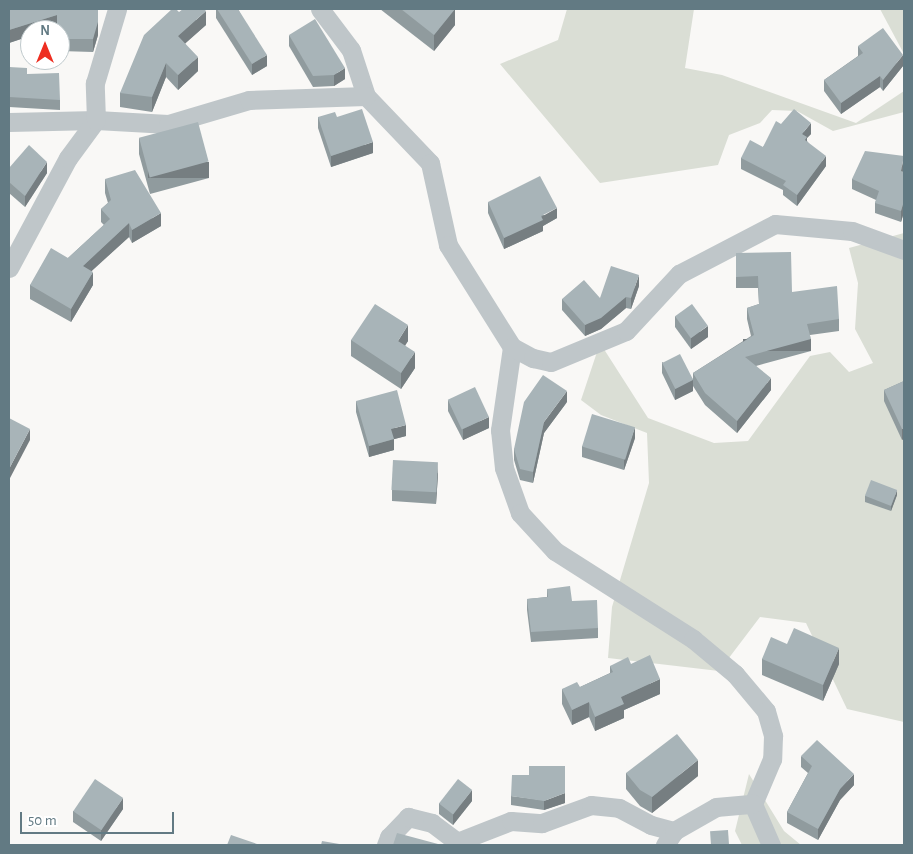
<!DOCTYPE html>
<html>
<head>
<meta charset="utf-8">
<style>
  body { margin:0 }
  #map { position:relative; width:913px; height:854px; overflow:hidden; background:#f9f8f6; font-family:"Alegreya Sans",sans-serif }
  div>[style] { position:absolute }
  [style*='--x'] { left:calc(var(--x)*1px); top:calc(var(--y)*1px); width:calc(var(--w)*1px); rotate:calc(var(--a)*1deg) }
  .green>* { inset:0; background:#daded5 }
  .street>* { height:19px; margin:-9.5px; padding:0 9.5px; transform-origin:9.5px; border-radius:9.5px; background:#bfc6c9 }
  .wall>* { inset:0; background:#909b9e }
  .shaded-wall>* { inset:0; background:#767e81; transform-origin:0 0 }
  .building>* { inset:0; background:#a8b4b8; transform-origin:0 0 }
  span { translate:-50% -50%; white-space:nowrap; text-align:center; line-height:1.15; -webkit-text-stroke:5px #fff; paint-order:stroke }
  .frame { position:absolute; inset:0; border:10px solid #627a83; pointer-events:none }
  .north { position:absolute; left:20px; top:20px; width:50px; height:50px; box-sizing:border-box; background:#fff; border:1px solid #c0cacd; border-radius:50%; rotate:0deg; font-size:14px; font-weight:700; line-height:20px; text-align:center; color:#627a83 }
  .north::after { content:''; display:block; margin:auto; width:18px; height:22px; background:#ee2e21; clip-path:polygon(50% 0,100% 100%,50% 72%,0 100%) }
  .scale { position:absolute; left:20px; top:812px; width:154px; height:22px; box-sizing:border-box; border:2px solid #627a83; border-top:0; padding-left:6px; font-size:15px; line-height:18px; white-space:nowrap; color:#627a83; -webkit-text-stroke:4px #fff; paint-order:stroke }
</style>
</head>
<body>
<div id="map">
  <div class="green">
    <i style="clip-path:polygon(567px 9px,694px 9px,685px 68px,722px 75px,856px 123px,904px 91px,904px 112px,833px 131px,797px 111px,772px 110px,760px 123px,729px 135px,718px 165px,600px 183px,500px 64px,558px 40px)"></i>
    <i style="clip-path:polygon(880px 9px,904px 9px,904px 54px)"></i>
    <i style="clip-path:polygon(904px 233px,904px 722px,847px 709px,806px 623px,760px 617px,719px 671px,608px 658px,612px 607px,649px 483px,647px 433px,601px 415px,581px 400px,600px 343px,648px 418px,714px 443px,748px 441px,810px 356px,830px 352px,849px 372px,873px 363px,855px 329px,858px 283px,849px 248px)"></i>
    <i style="clip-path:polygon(749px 774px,784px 831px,801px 845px,742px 845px,735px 831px)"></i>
  </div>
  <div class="street">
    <i style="--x:320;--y:9;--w:51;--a:52.9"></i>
    <i style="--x:351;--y:50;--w:48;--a:71.9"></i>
    <i style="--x:366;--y:96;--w:93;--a:46.3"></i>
    <i style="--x:430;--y:163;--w:84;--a:77.6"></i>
    <i style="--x:448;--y:245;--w:120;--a:57.9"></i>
    <i style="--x:512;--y:347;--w:84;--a:98.2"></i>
    <i style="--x:500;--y:430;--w:38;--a:84"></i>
    <i style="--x:504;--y:468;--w:48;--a:70.4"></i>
    <i style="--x:520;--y:513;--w:52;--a:47.4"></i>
    <i style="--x:555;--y:551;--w:164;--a:32.5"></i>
    <i style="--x:693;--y:639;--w:55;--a:39.8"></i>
    <i style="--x:735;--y:674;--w:48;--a:50"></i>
    <i style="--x:766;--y:711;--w:26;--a:74"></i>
    <i style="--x:773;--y:736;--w:23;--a:92"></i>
    <i style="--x:772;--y:759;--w:49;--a:112.9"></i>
    <i style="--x:753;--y:804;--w:45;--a:66.3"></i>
    <i style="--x:9;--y:122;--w:87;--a:-1.3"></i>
    <i style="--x:96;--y:120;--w:72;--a:3.2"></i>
    <i style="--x:168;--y:124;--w:84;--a:-16.5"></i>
    <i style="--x:249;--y:100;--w:117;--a:-2"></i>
    <i style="--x:9;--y:268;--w:125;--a:-61.8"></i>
    <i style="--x:68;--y:158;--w:47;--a:-53.6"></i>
    <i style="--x:96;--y:120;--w:37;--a:-92"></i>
    <i style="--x:95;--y:83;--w:77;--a:-73.4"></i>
    <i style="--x:512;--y:347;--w:24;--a:28"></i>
    <i style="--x:533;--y:358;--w:18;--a:13"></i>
    <i style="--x:551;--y:362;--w:81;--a:-22.5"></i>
    <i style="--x:626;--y:331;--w:78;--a:-47.1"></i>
    <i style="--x:679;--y:274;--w:108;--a:-27.5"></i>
    <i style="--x:775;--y:224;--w:77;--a:5.2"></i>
    <i style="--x:852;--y:231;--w:55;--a:20.1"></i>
    <i style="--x:386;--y:845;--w:9;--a:-69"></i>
    <i style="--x:389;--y:837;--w:28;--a:-46"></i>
    <i style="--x:408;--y:817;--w:25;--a:14"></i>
    <i style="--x:432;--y:823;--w:31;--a:37"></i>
    <i style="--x:457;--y:842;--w:58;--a:-21.3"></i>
    <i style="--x:511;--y:821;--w:31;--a:4"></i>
    <i style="--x:542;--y:823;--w:52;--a:-20.2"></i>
    <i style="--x:591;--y:805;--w:28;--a:6"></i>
    <i style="--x:619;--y:808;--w:36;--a:28"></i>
    <i style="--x:651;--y:825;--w:24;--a:15"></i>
    <i style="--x:665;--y:845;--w:17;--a:-57"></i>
    <i style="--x:674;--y:831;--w:48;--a:-29.7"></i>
    <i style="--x:716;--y:807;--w:37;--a:-5"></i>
  </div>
  <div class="wall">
    <i style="clip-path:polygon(9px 9px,98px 9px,98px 35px,93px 52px,60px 51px,60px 30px,57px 27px,49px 30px,30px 30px,30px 36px,9px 43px)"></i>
    <i style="clip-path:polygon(216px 9px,238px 9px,267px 66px,252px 75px,216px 18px)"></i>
    <i style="clip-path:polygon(380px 9px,455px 9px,455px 25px,434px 51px)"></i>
    <i style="clip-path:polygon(179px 12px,206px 25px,185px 43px,198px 71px,178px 90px,166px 77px,152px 112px,120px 107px,120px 93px)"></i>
    <i style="clip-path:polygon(289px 35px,345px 79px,334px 86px,313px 87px,289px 46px)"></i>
    <i style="clip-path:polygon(858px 46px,903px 66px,883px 91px,880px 87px,841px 114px,824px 91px,824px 80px,858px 56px)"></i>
    <i style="clip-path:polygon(9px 67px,27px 74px,60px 100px,60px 110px,9px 107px)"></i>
    <i style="clip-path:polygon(318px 117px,337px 117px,373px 153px,331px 167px,318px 128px)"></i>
    <i style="clip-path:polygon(781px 124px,811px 134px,807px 138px,807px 141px,826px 166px,797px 206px,783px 195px,783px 190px,741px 169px,741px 158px,763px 147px)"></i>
    <i style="clip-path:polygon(139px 138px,209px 178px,150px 194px,139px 154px)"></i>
    <i style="clip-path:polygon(904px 166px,903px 172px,904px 172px,904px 212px,901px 222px,875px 213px,875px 203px,876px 200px,852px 189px,852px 179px)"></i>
    <i style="clip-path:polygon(9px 168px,47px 173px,25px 207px,9px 193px)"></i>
    <i style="clip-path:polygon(105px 179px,161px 226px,132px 243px,129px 237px,91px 271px,93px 285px,71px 322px,30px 299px,30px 285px,68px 258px,104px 225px,101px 222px,101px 209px,108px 203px,105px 193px)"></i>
    <i style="clip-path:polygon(488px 202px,557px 218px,543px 226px,543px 231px,504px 249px,488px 213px)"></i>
    <i style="clip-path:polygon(736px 253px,792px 292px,839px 319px,839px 331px,810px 335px,811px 351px,756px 366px,771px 390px,737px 433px,705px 405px,693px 386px,693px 391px,675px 400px,662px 373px,662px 362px,693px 379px,693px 373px,751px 336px,747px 319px,747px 308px,759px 304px,758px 288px,736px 288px)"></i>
    <i style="clip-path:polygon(639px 286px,631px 309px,626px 308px,601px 329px,585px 336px,562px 310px,562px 299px,600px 298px)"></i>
    <i style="clip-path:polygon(675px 316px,708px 337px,691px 349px,675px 327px)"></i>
    <i style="clip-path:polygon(351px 340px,408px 341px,405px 345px,415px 368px,401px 389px,351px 356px)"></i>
    <i style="clip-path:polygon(904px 381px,902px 440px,884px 401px,884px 390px)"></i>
    <i style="clip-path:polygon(448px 400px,489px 428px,463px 440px,448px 411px)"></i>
    <i style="clip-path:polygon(356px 401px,406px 436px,394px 439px,394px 450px,369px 457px,356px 412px)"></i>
    <i style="clip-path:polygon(567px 402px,544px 433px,533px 483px,520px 480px,514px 460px,514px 449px)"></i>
    <i style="clip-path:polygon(635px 438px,624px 470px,582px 457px,582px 446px)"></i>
    <i style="clip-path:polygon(438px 473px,436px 504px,392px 501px,392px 490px)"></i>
    <i style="clip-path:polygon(897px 495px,891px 511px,865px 502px,865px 496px)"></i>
    <i style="clip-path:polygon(547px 589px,572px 601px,598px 628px,598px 638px,531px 642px,527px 610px,527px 599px,547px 597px)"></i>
    <i style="clip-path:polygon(787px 644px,839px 664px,823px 701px,762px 675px,762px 659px)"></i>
    <i style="clip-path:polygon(631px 664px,660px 694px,624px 710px,624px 718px,595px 731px,589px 717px,572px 725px,562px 704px,562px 689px,580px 687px,610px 673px,610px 666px)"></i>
    <i style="clip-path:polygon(801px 756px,854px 785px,840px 800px,818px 840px,787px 823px,787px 812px,808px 773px,801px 767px)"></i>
    <i style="clip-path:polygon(626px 773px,698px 776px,652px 813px,640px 806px,626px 789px)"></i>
    <i style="clip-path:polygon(511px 796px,565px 803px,544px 810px,511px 805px)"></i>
    <i style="clip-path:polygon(472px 801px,453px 825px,439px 814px,439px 803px)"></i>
    <i style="clip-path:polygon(123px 809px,101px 841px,73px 822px,73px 811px)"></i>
  </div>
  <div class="shaded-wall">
    <i style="clip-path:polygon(98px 9px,98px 35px,93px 52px,93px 39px)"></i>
    <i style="clip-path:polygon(455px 9px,455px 25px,434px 51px,434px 35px)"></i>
    <i style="clip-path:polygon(206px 11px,206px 25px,178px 50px,178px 36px)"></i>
    <i style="clip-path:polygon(57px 15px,57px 27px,49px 30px,30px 30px,30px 36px,9px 43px,9px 30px)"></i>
    <i style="clip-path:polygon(267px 55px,267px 66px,252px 75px,252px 64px)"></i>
    <i style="clip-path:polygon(903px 55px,903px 66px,883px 91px,883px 80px)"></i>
    <i style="clip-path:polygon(198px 57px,198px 71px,178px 90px,178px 75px)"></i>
    <i style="clip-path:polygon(166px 63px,166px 77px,152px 112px,152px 97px)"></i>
    <i style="clip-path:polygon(345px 68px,345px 79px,334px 86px,334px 75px)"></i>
    <i style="clip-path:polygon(880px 76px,880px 87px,841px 114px,841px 103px)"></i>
    <i style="clip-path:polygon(811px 123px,811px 134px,807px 138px,807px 147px,802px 134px)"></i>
    <i style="clip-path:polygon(373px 142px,373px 153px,331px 167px,331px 156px)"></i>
    <i style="clip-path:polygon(826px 156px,826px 166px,797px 206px,797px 195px)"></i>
    <i style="clip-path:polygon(904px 156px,904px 166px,901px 182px,901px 171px)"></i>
    <i style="clip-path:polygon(47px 162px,47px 173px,25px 207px,25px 196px)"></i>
    <i style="left:209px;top:162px;width:16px;height:61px;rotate:90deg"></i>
    <i style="clip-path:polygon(904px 201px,904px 212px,901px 222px,901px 211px)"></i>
    <i style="clip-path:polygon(557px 208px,557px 218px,543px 226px,543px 231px,504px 249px,504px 238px)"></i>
    <i style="clip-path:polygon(161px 213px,161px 226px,132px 243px,132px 230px)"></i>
    <i style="clip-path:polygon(129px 223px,129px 237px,83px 279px,83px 266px)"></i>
    <i style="clip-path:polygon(93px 272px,93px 285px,71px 322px,71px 309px)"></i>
    <i style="clip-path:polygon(639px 275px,639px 286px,631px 309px,631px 298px)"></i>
    <i style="clip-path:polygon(626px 297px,626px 308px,601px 329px,585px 336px,585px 325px)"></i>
    <i style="clip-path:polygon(408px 325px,408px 341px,398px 357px,398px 341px)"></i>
    <i style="clip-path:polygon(708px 326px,708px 337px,691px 349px,691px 338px)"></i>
    <i style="left:811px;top:339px;width:12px;height:68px;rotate:90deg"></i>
    <i style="clip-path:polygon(415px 352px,415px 368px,401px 389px,401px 373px)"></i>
    <i style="clip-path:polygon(771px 378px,771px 390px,737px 433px,737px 421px)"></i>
    <i style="clip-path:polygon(693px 380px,693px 391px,675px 400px,675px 389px)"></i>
    <i style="clip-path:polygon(567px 391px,567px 402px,544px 433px,533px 483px,533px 472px,544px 422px)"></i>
    <i style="clip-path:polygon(489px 417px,489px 428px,463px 440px,463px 429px)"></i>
    <i style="clip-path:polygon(406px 425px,406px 436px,391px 440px,391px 429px)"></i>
    <i style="clip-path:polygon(635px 427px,635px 438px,624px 470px,624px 459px)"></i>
    <i style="clip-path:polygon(904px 428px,904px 439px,902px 440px,902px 429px)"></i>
    <i style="clip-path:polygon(30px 429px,30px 440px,9px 480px,9px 469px)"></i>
    <i style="clip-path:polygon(394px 439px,394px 450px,369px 457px,369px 446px)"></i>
    <i style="clip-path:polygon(438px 462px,438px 473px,436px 504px,436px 493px)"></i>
    <i style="clip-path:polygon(897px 490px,897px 495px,891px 511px,891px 506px)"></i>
    <i style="clip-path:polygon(839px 648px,839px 664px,823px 701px,823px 685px)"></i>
    <i style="clip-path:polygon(660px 679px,660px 694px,624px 710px,624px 718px,595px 731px,595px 717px,621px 697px)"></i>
    <i style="clip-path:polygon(589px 702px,589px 717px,572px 725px,572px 710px)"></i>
    <i style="clip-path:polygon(698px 760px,698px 776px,652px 813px,652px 797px)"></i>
    <i style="clip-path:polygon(854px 774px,854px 785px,840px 800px,818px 840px,818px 829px,840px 789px)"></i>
    <i style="clip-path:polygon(472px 790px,472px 801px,453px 825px,453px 814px)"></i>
    <i style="clip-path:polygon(565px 793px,565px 803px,544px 810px,544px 801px)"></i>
    <i style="clip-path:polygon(123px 798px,123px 809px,101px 841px,101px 830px)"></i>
  </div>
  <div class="building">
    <i style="clip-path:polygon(9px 9px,98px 9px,98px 22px,93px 39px,60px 39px,60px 30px,57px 30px,57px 15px,9px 30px)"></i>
    <i style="clip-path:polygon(172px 9px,176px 9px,179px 12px,183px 9px,204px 9px,206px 11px,178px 36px,198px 57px,178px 75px,166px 63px,152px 97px,120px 93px,144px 35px)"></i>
    <i style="clip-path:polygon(217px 9px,238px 9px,267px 55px,252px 64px)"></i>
    <i style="clip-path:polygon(401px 9px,455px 9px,434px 35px)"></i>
    <i style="clip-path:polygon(315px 19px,345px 68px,334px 75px,313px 76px,289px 35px)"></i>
    <i style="clip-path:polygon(883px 28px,903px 55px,883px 80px,880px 76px,841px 103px,824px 80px,863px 53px,858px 46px)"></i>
    <i style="clip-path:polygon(9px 67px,27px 68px,27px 74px,59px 73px,60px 100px,9px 97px)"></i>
    <i style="clip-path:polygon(362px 109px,373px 142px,331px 156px,318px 117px,335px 112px,337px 117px)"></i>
    <i style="clip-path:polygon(794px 109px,811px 123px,802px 134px,807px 137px,805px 140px,826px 156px,797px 195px,783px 185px,786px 181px,741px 158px,750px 140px,763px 147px,776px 121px,781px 124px)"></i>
    <i style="left:198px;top:122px;width:41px;height:61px;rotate:75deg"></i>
    <i style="clip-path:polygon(29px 145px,47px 162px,25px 196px,9px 182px,9px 168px)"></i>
    <i style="clip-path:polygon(865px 151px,904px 156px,901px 171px,904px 172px,904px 201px,901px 211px,875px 203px,879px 191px,852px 179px)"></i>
    <i style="clip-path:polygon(135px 170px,161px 213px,132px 230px,129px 223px,83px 266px,93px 272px,71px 309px,30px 285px,51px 248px,68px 258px,110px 219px,101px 209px,111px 200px,105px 179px)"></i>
    <i style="clip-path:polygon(540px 176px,557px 208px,541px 216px,543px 220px,504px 238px,488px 202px)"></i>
    <i style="clip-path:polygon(791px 252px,792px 292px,837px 286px,839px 319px,807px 324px,811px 339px,745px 357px,771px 378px,737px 421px,705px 393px,693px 373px,754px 335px,747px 308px,759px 304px,758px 276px,736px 277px,736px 253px)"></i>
    <i style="clip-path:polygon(611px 266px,639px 275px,631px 298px,626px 297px,601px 318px,585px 325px,562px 299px,584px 280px,600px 298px)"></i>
    <i style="clip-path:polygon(375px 304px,408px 325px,398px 341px,415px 352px,401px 373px,351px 340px)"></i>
    <i style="left:692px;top:304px;width:27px;height:21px;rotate:54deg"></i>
    <i style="left:680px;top:354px;width:29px;height:20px;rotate:63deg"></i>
    <i style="clip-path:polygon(543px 375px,567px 391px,544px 422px,533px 472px,520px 469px,514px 449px,524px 402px)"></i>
    <i style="clip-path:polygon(904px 381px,904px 428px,902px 429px,884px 390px)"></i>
    <i style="left:475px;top:387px;width:33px;height:30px;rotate:65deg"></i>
    <i style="clip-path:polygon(397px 390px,406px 425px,391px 429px,394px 439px,369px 446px,356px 401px)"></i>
    <i style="left:592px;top:414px;width:45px;height:34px;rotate:17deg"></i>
    <i style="clip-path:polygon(9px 418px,30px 429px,9px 469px)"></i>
    <i style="left:393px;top:460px;width:45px;height:30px;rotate:3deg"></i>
    <i style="left:871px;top:480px;width:28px;height:17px;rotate:21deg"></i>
    <i style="clip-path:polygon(570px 586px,572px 601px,597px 600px,598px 628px,531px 632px,527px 599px,548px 597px,547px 589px)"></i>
    <i style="clip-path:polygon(794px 628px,839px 648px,823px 685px,762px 659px,771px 637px,787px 644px)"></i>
    <i style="clip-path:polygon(650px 655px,660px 679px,621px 697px,624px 704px,595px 717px,589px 702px,572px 710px,562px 689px,577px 682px,580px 687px,613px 672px,610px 666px,628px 657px,631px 664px)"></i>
    <i style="clip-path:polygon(677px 734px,698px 760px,652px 797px,640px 790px,626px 773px)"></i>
    <i style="clip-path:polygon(817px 740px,854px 774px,840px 789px,818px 829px,787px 812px,812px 766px,801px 756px)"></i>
    <i style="clip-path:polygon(529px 766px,565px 766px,565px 793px,544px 801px,511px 796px,512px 775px,529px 775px)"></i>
    <i style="left:95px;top:779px;width:34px;height:39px;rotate:34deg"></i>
    <i style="left:458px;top:779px;width:18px;height:31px;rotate:38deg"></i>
    <i style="left:728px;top:830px;width:15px;height:18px;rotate:86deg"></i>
    <i style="clip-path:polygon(397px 833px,438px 844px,438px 845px,393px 845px)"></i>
    <i style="clip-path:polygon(231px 835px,260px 845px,227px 845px)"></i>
    <i style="clip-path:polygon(322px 841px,345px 845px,321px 845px)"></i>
  </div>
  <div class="frame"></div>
  <div class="north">N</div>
  <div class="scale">50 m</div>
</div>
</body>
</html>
